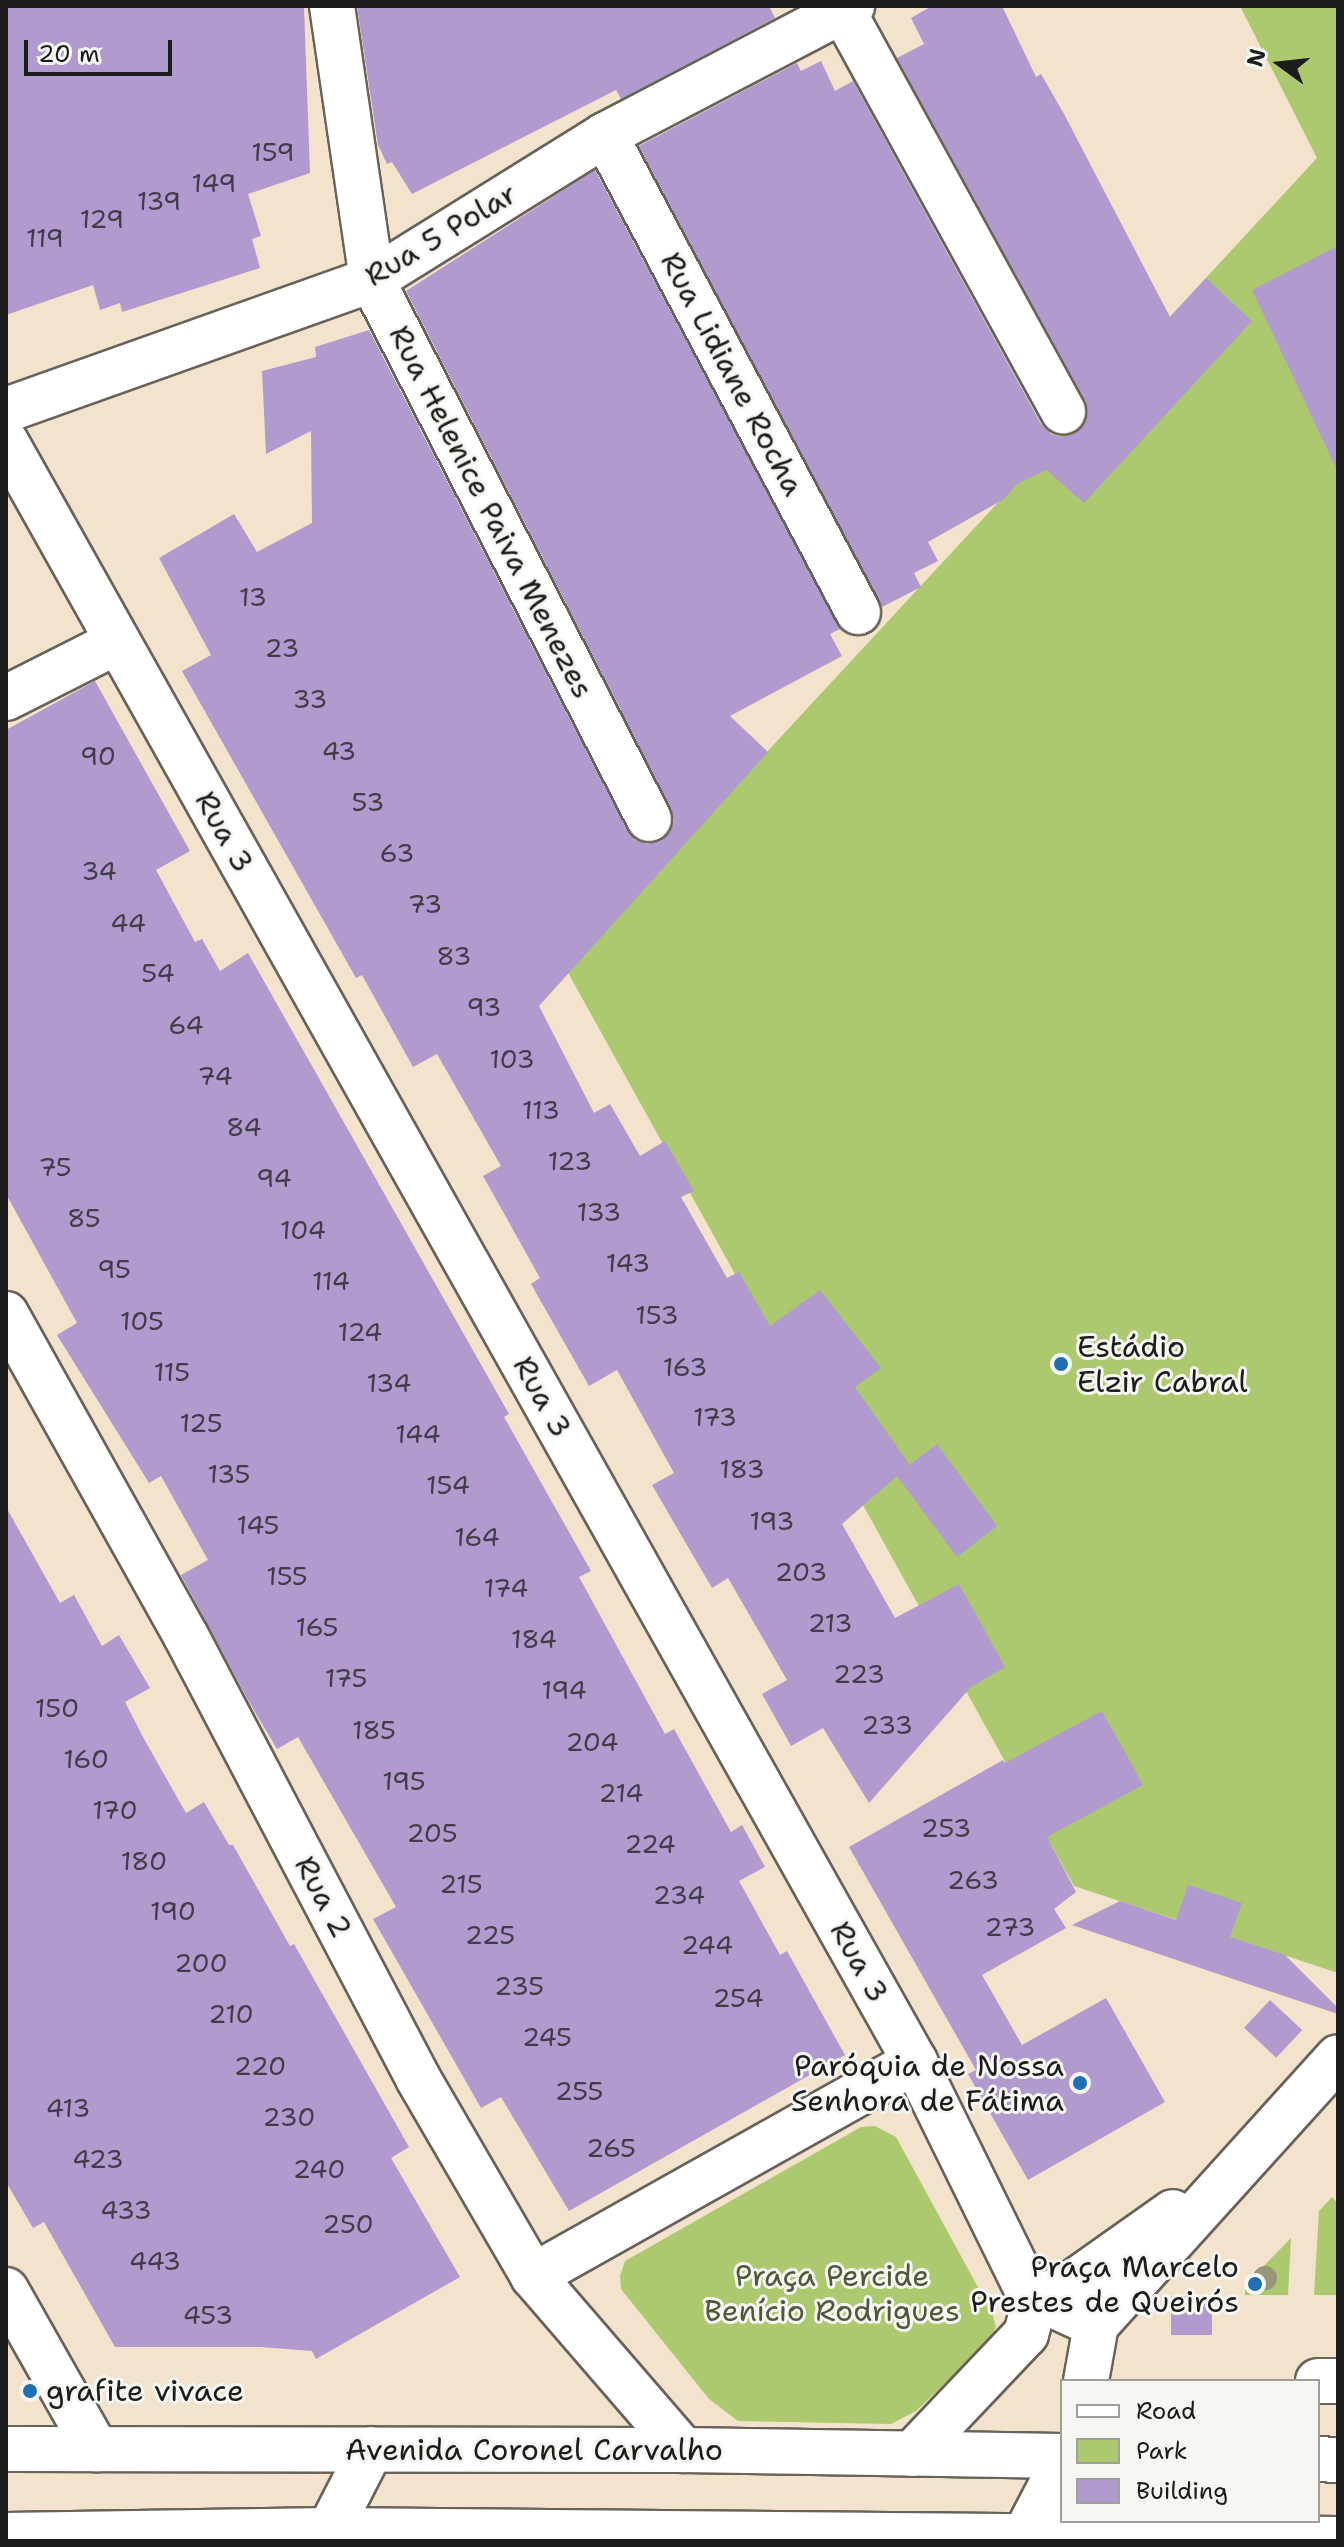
<!DOCTYPE html>
<html>
<head>
<meta charset="utf-8">
<style>
  body { margin:0 }
  #map { position:relative; width:1344px; height:2547px; overflow:hidden; background:#f3e3cc; font-family:"Shantell Sans",sans-serif }
  div>[style] { position:absolute }
  [style*='--x'] { left:calc(var(--x)*1px); top:calc(var(--y)*1px); width:calc(var(--w)*1px); rotate:calc(var(--a)*1deg) }
  .green>* { inset:0; background:#adc96f }
  .building>* { inset:0; background:#b09ace; transform-origin:0 0 }
  .roads { filter:drop-shadow(2px 0 #67625a) drop-shadow(-2px 0 #67625a) drop-shadow(0 2px #67625a) drop-shadow(0 -2px #67625a) }
  .street>* { height:44px; margin:-22px; padding:0 22px; transform-origin:22px; border-radius:22px; background:#fff }
  .primary>* { height:44px; margin:-22px; padding:0 22px; transform-origin:22px; border-radius:22px; background:#fff }
  .trees>* { width:24px; height:24px; margin:-12px; border-radius:50%; background:#99977b }
  .dots>* { width:22px; height:22px; translate:-50% -50%; box-sizing:border-box; border:4px solid #f6f6f2; border-radius:50% }
  span { translate:-50% -50%; white-space:nowrap; text-align:center; line-height:1.15; -webkit-text-stroke:6px #f6f6f2; paint-order:stroke }
  .number-label { font-size:26px; color:#413c48 }
  .number-label span { -webkit-text-stroke-width:0 }
  .street-label { font-size:30px; color:#1c1c1c }
  .poi-label { font-size:30px; color:#1c1c1c }
  .left { translate:0 -50%; text-align:left }
  .right { translate:-100% -50%; text-align:right }
  .park-label { font-size:30px; color:#4f5939 }
  .frame { position:absolute; inset:0; border:8px solid #1c1c1c; pointer-events:none }
  .legend { position:absolute; left:1060px; top:2379px; width:260px; height:144px; box-sizing:border-box; background:#f6f6f2; border:2px solid #9f9f9c; margin:0; padding:10px 14px; list-style:none; font-size:24px; color:#1c1c1c }
  .legend li { display:flex; align-items:center; gap:16px; height:40px }
  .legend b { width:40px; border:2px solid #9f9f9c }
  .north { position:absolute; left:1240px; top:24px; width:80px; height:80px; -webkit-text-stroke:6px #f6f6f2; paint-order:stroke; rotate:285deg; font-size:22px; font-weight:700; line-height:32px; text-align:center; color:#1c1c1c }
  .north::after { content:''; display:block; margin:auto; width:28px; height:36px; background:#1c1c1c; clip-path:polygon(50% 0,100% 100%,50% 72%,0 100%) }
  .scale { position:absolute; left:24px; top:40px; width:148px; height:36px; box-sizing:border-box; border:4px solid #1c1c1c; border-top:0; padding-left:10px; font-size:24px; line-height:28px; white-space:nowrap; color:#1c1c1c; -webkit-text-stroke:6px #f6f6f2; paint-order:stroke }
</style>
</head>
<body>
<div id="map">
  <div class="green">
    <i style="clip-path:polygon(1240px 6px,1338px 6px,1338px 1973px,1074px 1886px,566px 969px,1317px 158px)"></i>
    <i style="clip-path:polygon(875px 2126px,896px 2137px,992px 2313px,996px 2327px,987px 2344px,916px 2411px,891px 2424px,738px 2421px,709px 2399px,621px 2289px,620px 2276px,625px 2261px,861px 2127px)"></i>
    <i style="clip-path:polygon(1332px 2197px,1338px 2204px,1338px 2295px,1314px 2295px,1319px 2211px)"></i>
    <i style="clip-path:polygon(1291px 2238px,1288px 2295px,1245px 2295px,1245px 2285px)"></i>
  </div>
  <div class="building">
    <i style="clip-path:polygon(6px 6px,304px 6px,310px 173px,248px 194px,261px 236px,252px 239px,260px 268px,122px 312px,120px 303px,100px 310px,93px 285px,6px 315px)"></i>
    <i style="clip-path:polygon(357px 6px,769px 6px,775px 18px,621px 99px,616px 90px,412px 194px,392px 162px,387px 164px,378px 145px)"></i>
    <i style="clip-path:polygon(932px 6px,1002px 6px,1036px 77px,1041px 74px,1064px 114px,1170px 317px,1206px 278px,1252px 321px,1084px 503px,1046px 470px,1017px 484px,1004px 499px,928px 542px,938px 561px,914px 573px,921px 587px,882px 607px,639px 146px,797px 63px,801px 71px,821px 61px,835px 91px,853px 81px,1041px 424px,1051px 434px,1062px 437px,1074px 434px,1085px 424px,1088px 412px,1085px 400px,897px 58px,924px 44px,911px 18px)"></i>
    <i style="clip-path:polygon(595px 170px,840px 629px,830px 634px,842px 656px,730px 716px,768px 752px,539px 1006px,594px 1113px,610px 1104px,640px 1156px,665px 1141px,694px 1191px,681px 1197px,727px 1278px,739px 1272px,770px 1326px,820px 1290px,881px 1368px,855px 1387px,909px 1464px,905px 1468px,937px 1444px,997px 1526px,957px 1557px,897px 1476px,842px 1524px,895px 1618px,959px 1584px,1005px 1667px,971px 1687px,869px 1803px,823px 1728px,791px 1746px,762px 1694px,787px 1680px,728px 1578px,712px 1588px,652px 1485px,674px 1473px,617px 1370px,589px 1386px,531px 1284px,540px 1278px,483px 1176px,501px 1166px,437px 1054px,413px 1067px,362px 975px,356px 978px,182px 671px,211px 655px,159px 558px,234px 514px,257px 552px,312px 523px,311px 431px,266px 454px,262px 371px,316px 357px,315px 347px,369px 330px,627px 830px,635px 840px,647px 844px,661px 841px,670px 832px,674px 821px,671px 808px,406px 291px)"></i>
    <i style="clip-path:polygon(1338px 246px,1338px 472px,1252px 290px)"></i>
    <i style="clip-path:polygon(95px 681px,190px 851px,156px 870px,195px 942px,202px 939px,220px 971px,248px 953px,509px 1414px,504px 1417px,591px 1571px,579px 1577px,665px 1734px,674px 1729px,731px 1832px,742px 1825px,765px 1867px,739px 1881px,780px 1955px,787px 1951px,845px 2055px,569px 2211px,501px 2097px,481px 2108px,373px 1919px,396px 1907px,298px 1737px,277px 1749px,248px 1700px,181px 1575px,208px 1560px,161px 1476px,149px 1483px,57px 1335px,77px 1323px,6px 1194px,6px 730px)"></i>
    <i style="clip-path:polygon(6px 1507px,60px 1603px,74px 1595px,102px 1646px,119px 1635px,150px 1688px,125px 1702px,144px 1739px,186px 1813px,204px 1802px,229px 1845px,233px 1845px,290px 1946px,294px 1944px,409px 2147px,391px 2158px,460px 2277px,316px 2359px,312px 2351px,261px 2347px,115px 2347px,44px 2222px,33px 2228px,6px 2182px)"></i>
    <i style="clip-path:polygon(1102px 1711px,1143px 1785px,1047px 1837px,1076px 1892px,1054px 1909px,1066px 1928px,982px 1975px,1022px 2045px,1106px 1998px,1165px 2102px,1028px 2180px,968px 2074px,976px 2070px,849px 1847px,1003px 1760px,1005px 1763px)"></i>
    <i style="clip-path:polygon(1188px 1885px,1242px 1903px,1230px 1937px,1285px 1955px,1338px 2008px,1338px 2014px,1072px 1925px,1120px 1901px,1176px 1920px)"></i>
    <i style="left:1270px;top:2000px;width:44px;height:38px;rotate:43deg"></i>
    <i style="left:1171px;top:2296px;width:41px;height:39px"></i>
  </div>
  <div class="roads">
    <div class="street">
      <i style="--x:332;--y:6;--w:277;--a:81.7"></i>
      <i style="--x:372;--y:280;--w:606;--a:62.8"></i>
      <i style="--x:843;--y:11;--w:457;--a:61.2"></i>
      <i style="--x:605;--y:135;--w:540;--a:62.06"></i>
      <i style="--x:6;--y:410;--w:388;--a:-19.6"></i>
      <i style="--x:372;--y:280;--w:274;--a:-31.9"></i>
      <i style="--x:605;--y:135;--w:279;--a:-27.6"></i>
      <i style="--x:6;--y:442;--w:1858;--a:60.7"></i>
      <i style="--x:915;--y:2062;--w:258;--a:63.8"></i>
      <i style="--x:1029;--y:2294;--w:74;--a:24.8"></i>
      <i style="--x:6;--y:698;--w:124;--a:-26.8"></i>
      <i style="--x:6;--y:1314;--w:369;--a:60.8"></i>
      <i style="--x:186;--y:1636;--w:501;--a:62.31"></i>
      <i style="--x:419;--y:2080;--w:227;--a:59.8"></i>
      <i style="--x:533;--y:2276;--w:230;--a:49.2"></i>
      <i style="--x:533;--y:2276;--w:438;--a:-29.3"></i>
      <i style="--x:6;--y:2290;--w:183;--a:60.5"></i>
      <i style="--x:1029;--y:2294;--w:18;--a:0"></i>
      <i style="--x:1047;--y:2294;--w:25;--a:-21"></i>
      <i style="--x:1070;--y:2285;--w:126;--a:-35.3"></i>
      <i style="--x:1086;--y:2381;--w:57;--a:-79.9"></i>
      <i style="--x:1096;--y:2325;--w:361;--a:-47.9"></i>
      <i style="--x:1318;--y:2381;--w:20;--a:0"></i>
      <i style="--x:912;--y:2454;--w:166;--a:-46.5"></i>
      <i style="--x:1026;--y:2334;--w:20;--a:-75"></i>
      <i style="--x:1031;--y:2315;--w:21;--a:-95"></i>
      <i style="--x:324;--y:2541;--w:103;--a:-62.9"></i>
      <i style="--x:1022;--y:2541;--w:87;--a:-62.5"></i>
    </div>
    <div class="primary">
      <i style="--x:6;--y:2449;--w:677;--a:0.08"></i>
      <i style="--x:683;--y:2450;--w:379;--a:0.9"></i>
      <i style="--x:1318;--y:2459;--w:20;--a:3"></i>
      <i style="--x:6;--y:2535;--w:323;--a:-0.9"></i>
      <i style="--x:329;--y:2530;--w:1009;--a:0.51"></i>
    </div>
  </div>
  <div class="trees">
    <i style="left:1265px;top:2278px"></i>
  </div>
  <div class="dots">
    <i style="left:1061px;top:1364px;background:#1f6fb2"></i>
    <i style="left:1080px;top:2083px;background:#1f6fb2"></i>
    <i style="left:1255px;top:2284px;background:#1f6fb2"></i>
    <i style="left:30px;top:2391px;background:#1f6fb2"></i>
  </div>
  <div class="number-label">
    <span style="left:273px;top:152px">159</span>
    <span style="left:214px;top:183px">149</span>
    <span style="left:159px;top:201px">139</span>
    <span style="left:102px;top:219px">129</span>
    <span style="left:45px;top:238px">119</span>
    <span style="left:253px;top:597px">13</span>
    <span style="left:282px;top:648px">23</span>
    <span style="left:310px;top:699px">33</span>
    <span style="left:339px;top:751px">43</span>
    <span style="left:98px;top:756px">90</span>
    <span style="left:368px;top:802px">53</span>
    <span style="left:397px;top:853px">63</span>
    <span style="left:99px;top:871px">34</span>
    <span style="left:425px;top:904px">73</span>
    <span style="left:128px;top:923px">44</span>
    <span style="left:454px;top:956px">83</span>
    <span style="left:158px;top:973px">54</span>
    <span style="left:484px;top:1007px">93</span>
    <span style="left:186px;top:1025px">64</span>
    <span style="left:512px;top:1059px">103</span>
    <span style="left:215px;top:1076px">74</span>
    <span style="left:541px;top:1110px">113</span>
    <span style="left:244px;top:1127px">84</span>
    <span style="left:570px;top:1161px">123</span>
    <span style="left:55px;top:1167px">75</span>
    <span style="left:274px;top:1178px">94</span>
    <span style="left:599px;top:1212px">133</span>
    <span style="left:84px;top:1218px">85</span>
    <span style="left:303px;top:1230px">104</span>
    <span style="left:628px;top:1263px">143</span>
    <span style="left:114px;top:1269px">95</span>
    <span style="left:331px;top:1281px">114</span>
    <span style="left:657px;top:1315px">153</span>
    <span style="left:142px;top:1321px">105</span>
    <span style="left:360px;top:1332px">124</span>
    <span style="left:685px;top:1367px">163</span>
    <span style="left:172px;top:1372px">115</span>
    <span style="left:389px;top:1383px">134</span>
    <span style="left:715px;top:1417px">173</span>
    <span style="left:201px;top:1423px">125</span>
    <span style="left:418px;top:1434px">144</span>
    <span style="left:742px;top:1469px">183</span>
    <span style="left:229px;top:1474px">135</span>
    <span style="left:448px;top:1485px">154</span>
    <span style="left:772px;top:1521px">193</span>
    <span style="left:258px;top:1525px">145</span>
    <span style="left:477px;top:1537px">164</span>
    <span style="left:801px;top:1572px">203</span>
    <span style="left:287px;top:1576px">155</span>
    <span style="left:506px;top:1588px">174</span>
    <span style="left:830px;top:1623px">213</span>
    <span style="left:317px;top:1627px">165</span>
    <span style="left:534px;top:1639px">184</span>
    <span style="left:859px;top:1674px">223</span>
    <span style="left:346px;top:1678px">175</span>
    <span style="left:564px;top:1690px">194</span>
    <span style="left:57px;top:1708px">150</span>
    <span style="left:887px;top:1725px">233</span>
    <span style="left:374px;top:1730px">185</span>
    <span style="left:592px;top:1742px">204</span>
    <span style="left:86px;top:1759px">160</span>
    <span style="left:404px;top:1781px">195</span>
    <span style="left:621px;top:1793px">214</span>
    <span style="left:115px;top:1810px">170</span>
    <span style="left:946px;top:1828px">253</span>
    <span style="left:432px;top:1833px">205</span>
    <span style="left:650px;top:1844px">224</span>
    <span style="left:144px;top:1861px">180</span>
    <span style="left:973px;top:1880px">263</span>
    <span style="left:461px;top:1884px">215</span>
    <span style="left:679px;top:1895px">234</span>
    <span style="left:173px;top:1911px">190</span>
    <span style="left:1010px;top:1927px">273</span>
    <span style="left:490px;top:1935px">225</span>
    <span style="left:707px;top:1945px">244</span>
    <span style="left:201px;top:1963px">200</span>
    <span style="left:519px;top:1986px">235</span>
    <span style="left:738px;top:1998px">254</span>
    <span style="left:231px;top:2014px">210</span>
    <span style="left:547px;top:2037px">245</span>
    <span style="left:260px;top:2066px">220</span>
    <span style="left:579px;top:2091px">255</span>
    <span style="left:68px;top:2108px">413</span>
    <span style="left:289px;top:2117px">230</span>
    <span style="left:611px;top:2148px">265</span>
    <span style="left:98px;top:2159px">423</span>
    <span style="left:319px;top:2169px">240</span>
    <span style="left:126px;top:2210px">433</span>
    <span style="left:348px;top:2224px">250</span>
    <span style="left:155px;top:2261px">443</span>
    <span style="left:208px;top:2315px">453</span>
  </div>
  <div class="street-label">
    <span style="left:441px;top:235px;rotate:-31deg">Rua 5 Polar</span>
    <span style="left:732px;top:374px;rotate:62deg">Rua Lidiane Rocha</span>
    <span style="left:491px;top:512px;rotate:63deg">Rua Helenice Paiva Menezes</span>
    <span style="left:224px;top:832px;rotate:61deg">Rua 3</span>
    <span style="left:542px;top:1397px;rotate:61deg">Rua 3</span>
    <span style="left:323px;top:1897px;rotate:62deg">Rua 2</span>
    <span style="left:859px;top:1962px;rotate:61deg">Rua 3</span>
    <span style="left:534px;top:2450px">Avenida Coronel Carvalho</span>
  </div>
  <div class="poi-label">
    <span class="left" style="left:1077px;top:1364px">Estádio<br>Elzir Cabral</span>
    <span class="right" style="left:1064px;top:2083px">Paróquia de Nossa<br>Senhora de Fátima</span>
    <span class="right" style="left:1239px;top:2284px">Praça Marcelo<br>Prestes de Queirós</span>
    <span class="left" style="left:46px;top:2391px">grafite vivace</span>
  </div>
  <div class="park-label">
    <span style="left:832px;top:2293px">Praça Percide<br>Benício Rodrigues</span>
  </div>
  <div class="frame"></div>
  <ul class="legend">
  <li><b style="height:10px;background:#fff"></b>Road</li>
  <li><b style="height:22px;background:#adc96f"></b>Park</li>
  <li><b style="height:22px;background:#b09ace"></b>Building</li>
  </ul>
  <div class="north">N</div>
  <div class="scale">20 m</div>
</div>
</body>
</html>
